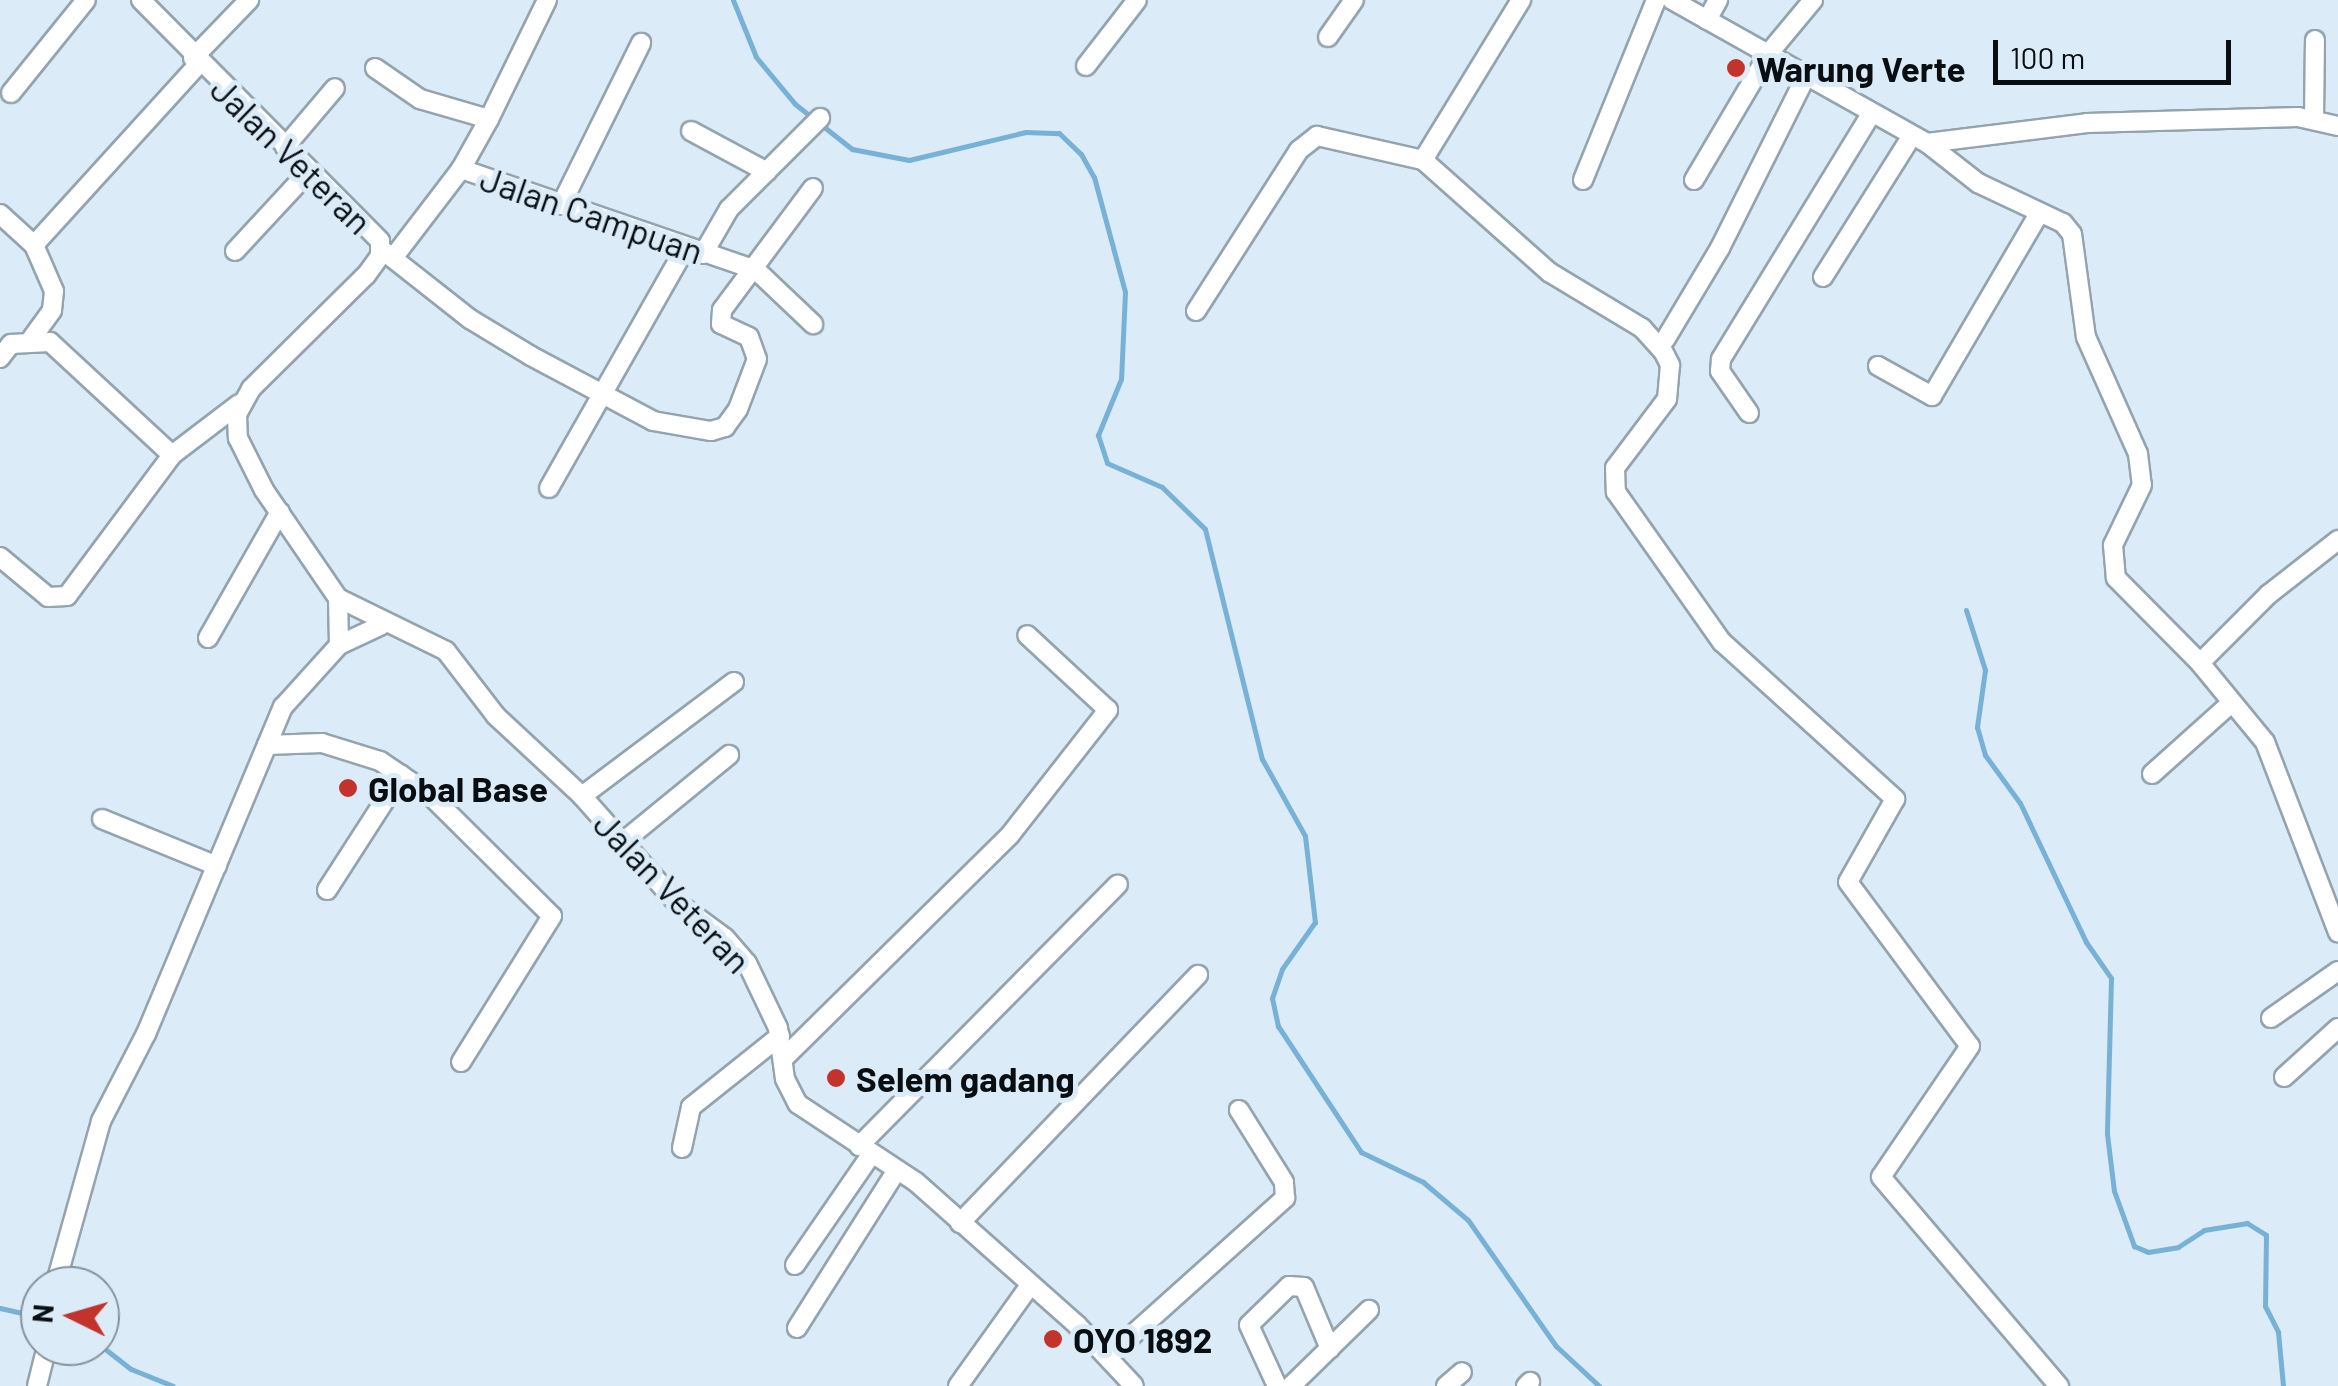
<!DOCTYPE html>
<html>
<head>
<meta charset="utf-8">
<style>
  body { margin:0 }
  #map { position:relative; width:2338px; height:1386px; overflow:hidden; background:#dbebf7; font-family:Barlow,sans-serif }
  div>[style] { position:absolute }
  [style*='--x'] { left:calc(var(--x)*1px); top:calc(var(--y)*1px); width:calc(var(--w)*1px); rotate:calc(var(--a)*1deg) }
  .stream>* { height:5px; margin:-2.5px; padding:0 2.5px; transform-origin:2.5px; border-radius:2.5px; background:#78b1d6 }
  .roads { filter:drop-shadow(2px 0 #94a4ae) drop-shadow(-2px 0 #94a4ae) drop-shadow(0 2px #94a4ae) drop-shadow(0 -2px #94a4ae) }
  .minor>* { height:18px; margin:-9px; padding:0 9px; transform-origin:9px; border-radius:9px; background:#fff }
  .dots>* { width:28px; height:28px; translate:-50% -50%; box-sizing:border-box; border:5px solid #dbebf7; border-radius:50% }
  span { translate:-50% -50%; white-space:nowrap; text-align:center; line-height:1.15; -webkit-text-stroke:10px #dbebf7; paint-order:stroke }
  .poi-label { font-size:35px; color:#080e12; font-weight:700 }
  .left { translate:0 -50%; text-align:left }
  .street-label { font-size:35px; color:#080e12 }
  .north { position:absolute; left:20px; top:1266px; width:100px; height:100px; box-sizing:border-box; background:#dbebf7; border:2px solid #87939b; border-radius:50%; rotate:275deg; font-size:28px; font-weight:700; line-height:40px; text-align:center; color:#080e12 }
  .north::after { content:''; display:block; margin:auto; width:35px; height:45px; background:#c2342b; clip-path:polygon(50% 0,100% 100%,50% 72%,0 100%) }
  .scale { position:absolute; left:1993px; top:40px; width:238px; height:45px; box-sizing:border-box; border:5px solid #080e12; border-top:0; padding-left:12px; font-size:30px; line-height:35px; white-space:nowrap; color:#080e12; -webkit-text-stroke:8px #dbebf7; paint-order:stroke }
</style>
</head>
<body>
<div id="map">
  <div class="stream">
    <i style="--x:733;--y:0;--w:61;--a:68"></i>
    <i style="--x:756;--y:57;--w:61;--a:50.3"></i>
    <i style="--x:795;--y:104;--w:73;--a:38.3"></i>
    <i style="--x:852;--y:149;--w:58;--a:10.9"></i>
    <i style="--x:909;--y:160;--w:120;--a:-13.5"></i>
    <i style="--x:1026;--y:132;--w:33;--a:2"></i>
    <i style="--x:1059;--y:133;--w:30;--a:44"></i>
    <i style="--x:1081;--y:154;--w:26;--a:61"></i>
    <i style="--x:1094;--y:177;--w:119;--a:74.9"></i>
    <i style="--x:1125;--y:292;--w:87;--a:92.6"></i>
    <i style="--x:1121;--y:379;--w:61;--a:112.3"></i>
    <i style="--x:1098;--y:435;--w:29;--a:72"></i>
    <i style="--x:1107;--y:463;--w:60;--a:23.6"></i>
    <i style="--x:1162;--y:487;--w:60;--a:44.3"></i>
    <i style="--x:1205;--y:529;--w:237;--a:76.1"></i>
    <i style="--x:1262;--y:759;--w:88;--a:60.8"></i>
    <i style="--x:1305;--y:836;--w:87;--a:83.4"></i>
    <i style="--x:1315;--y:922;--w:57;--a:125.1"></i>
    <i style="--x:1282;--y:969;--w:31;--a:109"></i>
    <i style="--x:1272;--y:998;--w:29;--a:78"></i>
    <i style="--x:1278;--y:1026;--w:151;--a:56.6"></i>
    <i style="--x:1361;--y:1152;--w:69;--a:25.8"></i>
    <i style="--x:1423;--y:1182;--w:59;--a:40.2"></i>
    <i style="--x:1468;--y:1220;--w:154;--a:55.1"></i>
    <i style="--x:1556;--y:1346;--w:59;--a:42.9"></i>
    <i style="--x:1966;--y:610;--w:63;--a:72.4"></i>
    <i style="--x:1985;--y:670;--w:58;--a:98"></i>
    <i style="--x:1977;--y:727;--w:29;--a:74"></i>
    <i style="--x:1985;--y:755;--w:59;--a:53.9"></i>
    <i style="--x:2020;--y:803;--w:154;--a:64.6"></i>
    <i style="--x:2086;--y:942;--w:44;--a:55.2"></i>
    <i style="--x:2111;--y:978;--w:156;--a:91.5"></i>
    <i style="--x:2107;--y:1134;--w:57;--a:83"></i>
    <i style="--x:2114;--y:1191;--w:59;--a:70"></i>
    <i style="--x:2134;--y:1246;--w:15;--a:23"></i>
    <i style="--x:2148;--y:1252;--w:30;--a:-9"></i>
    <i style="--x:2178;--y:1247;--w:31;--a:-33"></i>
    <i style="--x:2204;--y:1230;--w:44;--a:-9.2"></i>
    <i style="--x:2247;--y:1223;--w:22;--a:32"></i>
    <i style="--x:2266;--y:1235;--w:71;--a:90.8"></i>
    <i style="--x:2265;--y:1306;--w:29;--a:63"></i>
    <i style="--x:2278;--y:1332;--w:54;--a:84.7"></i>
    <i style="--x:0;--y:1308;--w:41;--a:12.7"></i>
    <i style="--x:100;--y:1345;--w:39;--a:38"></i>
    <i style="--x:131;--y:1369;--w:45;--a:22"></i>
  </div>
  <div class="roads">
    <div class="minor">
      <i style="--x:141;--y:0;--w:339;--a:45.2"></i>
      <i style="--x:380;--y:241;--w:15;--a:90"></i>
      <i style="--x:380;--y:256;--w:24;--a:126"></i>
      <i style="--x:366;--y:275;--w:162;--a:135.3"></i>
      <i style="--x:251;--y:389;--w:29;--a:119"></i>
      <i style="--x:237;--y:414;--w:24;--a:88"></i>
      <i style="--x:238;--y:438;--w:58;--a:63.4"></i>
      <i style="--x:264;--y:490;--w:131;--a:55.6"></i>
      <i style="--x:338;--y:598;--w:120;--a:26.1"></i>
      <i style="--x:446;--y:651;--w:82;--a:52.4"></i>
      <i style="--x:496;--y:716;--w:117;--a:42.9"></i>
      <i style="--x:582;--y:796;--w:142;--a:48.4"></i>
      <i style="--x:676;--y:902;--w:61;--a:36.3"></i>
      <i style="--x:725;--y:938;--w:33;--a:49"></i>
      <i style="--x:747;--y:963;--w:72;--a:64.5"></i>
      <i style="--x:778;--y:1028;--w:51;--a:82.2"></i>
      <i style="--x:785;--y:1079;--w:28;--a:63"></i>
      <i style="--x:798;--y:1104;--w:141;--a:33.5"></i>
      <i style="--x:916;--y:1182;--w:215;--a:41.6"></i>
      <i style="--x:1077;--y:1325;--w:83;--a:46.9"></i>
      <i style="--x:1672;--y:0;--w:292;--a:29.3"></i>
      <i style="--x:1927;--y:143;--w:161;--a:-7.1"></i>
      <i style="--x:2087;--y:123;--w:211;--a:-1.6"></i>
      <i style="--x:2298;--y:117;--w:41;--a:12.7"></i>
      <i style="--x:1707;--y:20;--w:23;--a:-61"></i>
      <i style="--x:1328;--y:37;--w:45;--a:-54.9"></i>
      <i style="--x:193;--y:58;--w:81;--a:-46"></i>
      <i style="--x:1086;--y:66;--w:83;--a:-52.3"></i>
      <i style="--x:375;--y:68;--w:55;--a:34.6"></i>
      <i style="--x:420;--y:99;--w:72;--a:16.2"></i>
      <i style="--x:489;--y:119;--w:57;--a:119.2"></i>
      <i style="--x:11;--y:93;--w:119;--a:-51.1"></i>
      <i style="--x:489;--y:119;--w:132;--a:-64"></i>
      <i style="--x:2314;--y:119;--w:79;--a:-89.3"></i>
      <i style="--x:691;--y:131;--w:86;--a:28.3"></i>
      <i style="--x:1927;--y:143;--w:65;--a:38.1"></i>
      <i style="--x:1978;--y:183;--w:94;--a:25.2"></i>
      <i style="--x:2063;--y:223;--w:14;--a:51"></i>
      <i style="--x:2072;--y:234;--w:104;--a:82.3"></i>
      <i style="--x:2086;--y:337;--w:128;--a:66"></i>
      <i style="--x:2138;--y:454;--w:31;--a:83"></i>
      <i style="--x:2142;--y:485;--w:67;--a:115.8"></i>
      <i style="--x:2113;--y:545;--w:33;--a:85"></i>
      <i style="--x:2116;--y:578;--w:120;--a:45.3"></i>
      <i style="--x:2200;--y:663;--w:102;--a:50.6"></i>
      <i style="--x:2265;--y:742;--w:204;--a:69"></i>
      <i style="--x:285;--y:147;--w:77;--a:-49.7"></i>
      <i style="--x:1423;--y:160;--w:188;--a:-58.5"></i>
      <i style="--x:1583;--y:180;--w:194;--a:-67.9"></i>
      <i style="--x:1694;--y:180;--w:147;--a:-59.4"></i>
      <i style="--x:1769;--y:53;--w:69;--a:-50.3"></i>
      <i style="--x:561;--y:205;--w:181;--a:-63.7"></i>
      <i style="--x:0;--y:214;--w:46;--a:42.4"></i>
      <i style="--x:34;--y:245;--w:244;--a:-47.7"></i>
      <i style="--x:381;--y:249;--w:113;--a:38.2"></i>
      <i style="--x:470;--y:319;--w:71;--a:31.2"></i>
      <i style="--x:531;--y:356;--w:138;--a:28"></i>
      <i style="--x:653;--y:421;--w:59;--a:9.8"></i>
      <i style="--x:711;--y:431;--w:15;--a:-16"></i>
      <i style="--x:725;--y:427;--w:22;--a:-54"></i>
      <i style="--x:738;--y:409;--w:53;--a:-69.2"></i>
      <i style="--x:757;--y:359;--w:23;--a:-110"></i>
      <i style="--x:749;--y:337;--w:31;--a:-155"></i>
      <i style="--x:721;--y:324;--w:14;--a:-86"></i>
      <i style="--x:722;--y:310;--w:152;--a:-53.3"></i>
      <i style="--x:235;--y:251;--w:110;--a:-47.2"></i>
      <i style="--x:703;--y:254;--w:52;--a:-60"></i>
      <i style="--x:729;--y:209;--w:129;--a:-45"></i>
      <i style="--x:393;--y:258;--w:112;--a:-52.6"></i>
      <i style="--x:461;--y:169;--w:312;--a:18.9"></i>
      <i style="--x:756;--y:270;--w:79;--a:43.5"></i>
      <i style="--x:1823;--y:277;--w:163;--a:-57.8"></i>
      <i style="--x:1196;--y:311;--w:191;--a:-57.4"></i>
      <i style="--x:1299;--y:150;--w:23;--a:-38"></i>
      <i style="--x:1317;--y:136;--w:109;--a:12.8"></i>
      <i style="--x:1423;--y:160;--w:169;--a:41.6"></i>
      <i style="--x:1549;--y:272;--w:109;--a:31.1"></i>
      <i style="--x:1642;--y:328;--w:31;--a:48"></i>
      <i style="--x:1663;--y:351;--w:16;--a:63"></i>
      <i style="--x:1670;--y:365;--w:34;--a:95"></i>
      <i style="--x:1667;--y:399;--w:86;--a:127"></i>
      <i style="--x:1615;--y:468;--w:24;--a:88"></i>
      <i style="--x:1616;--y:492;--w:184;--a:54.8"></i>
      <i style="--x:1722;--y:642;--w:234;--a:42.2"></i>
      <i style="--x:1895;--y:799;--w:95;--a:119.5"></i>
      <i style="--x:1848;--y:882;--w:204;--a:53.4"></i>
      <i style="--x:1970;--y:1046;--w:158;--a:124.2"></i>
      <i style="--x:1881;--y:1177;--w:275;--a:49.6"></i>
      <i style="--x:32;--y:338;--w:34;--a:-54"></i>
      <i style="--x:52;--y:310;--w:19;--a:-84"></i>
      <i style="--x:54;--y:291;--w:50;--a:-113.5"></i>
      <i style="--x:1665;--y:340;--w:107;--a:-59.1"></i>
      <i style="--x:1720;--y:248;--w:192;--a:-63.4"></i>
      <i style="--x:0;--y:358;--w:18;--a:-52"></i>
      <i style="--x:11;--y:344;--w:39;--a:-3"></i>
      <i style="--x:50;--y:342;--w:166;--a:42.8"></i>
      <i style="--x:1878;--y:366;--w:62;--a:29.1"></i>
      <i style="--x:1932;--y:396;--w:210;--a:-59.6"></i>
      <i style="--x:1749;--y:413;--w:51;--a:-124.6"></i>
      <i style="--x:1720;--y:371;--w:12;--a:-85"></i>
      <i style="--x:1721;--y:359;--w:285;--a:-58.5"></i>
      <i style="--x:549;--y:488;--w:275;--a:-60.4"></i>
      <i style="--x:0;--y:557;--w:62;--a:39.8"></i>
      <i style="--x:48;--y:597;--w:19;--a:-3"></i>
      <i style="--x:67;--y:596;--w:176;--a:-53.3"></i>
      <i style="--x:172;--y:455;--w:84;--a:-37.3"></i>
      <i style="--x:338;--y:598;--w:47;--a:88.8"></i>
      <i style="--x:208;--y:638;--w:145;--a:-60.3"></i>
      <i style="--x:2200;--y:663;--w:98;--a:-45"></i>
      <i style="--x:2269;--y:594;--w:88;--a:-38"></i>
      <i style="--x:267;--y:745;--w:55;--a:-2.1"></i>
      <i style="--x:322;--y:743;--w:61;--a:17.2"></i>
      <i style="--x:380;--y:761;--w:59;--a:34"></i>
      <i style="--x:429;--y:794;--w:173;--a:44.8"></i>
      <i style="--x:552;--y:916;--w:172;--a:121.9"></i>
      <i style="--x:2152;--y:774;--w:106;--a:-41.9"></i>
      <i style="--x:582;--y:796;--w:190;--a:-36.9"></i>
      <i style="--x:102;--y:819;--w:124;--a:22.2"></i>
      <i style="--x:624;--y:841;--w:136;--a:-39.3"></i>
      <i style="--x:327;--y:890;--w:137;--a:-57.2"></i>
      <i style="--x:2271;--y:1018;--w:82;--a:-35"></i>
      <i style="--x:784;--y:1058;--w:317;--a:-44.6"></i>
      <i style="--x:1010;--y:835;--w:159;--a:-51.9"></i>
      <i style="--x:1108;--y:710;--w:110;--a:-137.2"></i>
      <i style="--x:2284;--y:1077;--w:73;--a:-42.2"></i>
      <i style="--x:859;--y:1146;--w:368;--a:-45.3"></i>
      <i style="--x:682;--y:1148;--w:42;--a:-77.6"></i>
      <i style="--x:691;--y:1107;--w:114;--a:-38.6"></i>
      <i style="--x:960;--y:1223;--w:344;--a:-46.2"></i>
      <i style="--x:795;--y:1265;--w:134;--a:-55.4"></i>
      <i style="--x:55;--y:1286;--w:171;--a:-74.4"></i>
      <i style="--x:101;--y:1121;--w:98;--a:-62.7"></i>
      <i style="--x:146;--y:1034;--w:355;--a:-67.3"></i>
      <i style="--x:283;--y:707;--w:84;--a:-47.9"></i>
      <i style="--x:339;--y:645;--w:47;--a:-24.9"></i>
      <i style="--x:797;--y:1328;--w:187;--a:-57.7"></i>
      <i style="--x:1109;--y:1356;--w:237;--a:-41.9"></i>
      <i style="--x:1285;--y:1198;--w:16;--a:-94"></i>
      <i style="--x:1284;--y:1182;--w:85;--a:-122"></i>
      <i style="--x:37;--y:1386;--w:41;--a:-76"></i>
      <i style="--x:958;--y:1386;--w:125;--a:-54.4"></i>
      <i style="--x:1277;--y:1386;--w:67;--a:-114.7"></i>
      <i style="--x:1249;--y:1325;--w:56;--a:-44.3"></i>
      <i style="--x:1289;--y:1286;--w:15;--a:4"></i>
      <i style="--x:1304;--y:1287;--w:67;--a:67.2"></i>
      <i style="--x:1291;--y:1386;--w:109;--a:-44.3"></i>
      <i style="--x:1446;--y:1386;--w:21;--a:-41"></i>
      <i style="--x:1526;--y:1386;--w:6;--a:-45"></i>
    </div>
  </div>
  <div class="dots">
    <i style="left:1736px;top:68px;background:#c2342b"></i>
    <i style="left:348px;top:788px;background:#c2342b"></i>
    <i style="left:836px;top:1078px;background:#c2342b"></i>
    <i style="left:1053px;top:1339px;background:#c2342b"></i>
  </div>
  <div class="poi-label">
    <span class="left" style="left:1756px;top:68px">Warung Verte</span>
    <span class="left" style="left:368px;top:788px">Global Base</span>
    <span class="left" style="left:856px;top:1078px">Selem gadang</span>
    <span class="left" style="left:1073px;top:1339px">OYO 1892</span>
  </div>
  <div class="street-label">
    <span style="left:292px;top:155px;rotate:44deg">Jalan Veteran</span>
    <span style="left:592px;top:214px;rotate:19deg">Jalan Campuan</span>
    <span style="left:673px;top:892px;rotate:46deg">Jalan Veteran</span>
  </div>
  <div class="north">N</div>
  <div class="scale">100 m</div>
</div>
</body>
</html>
